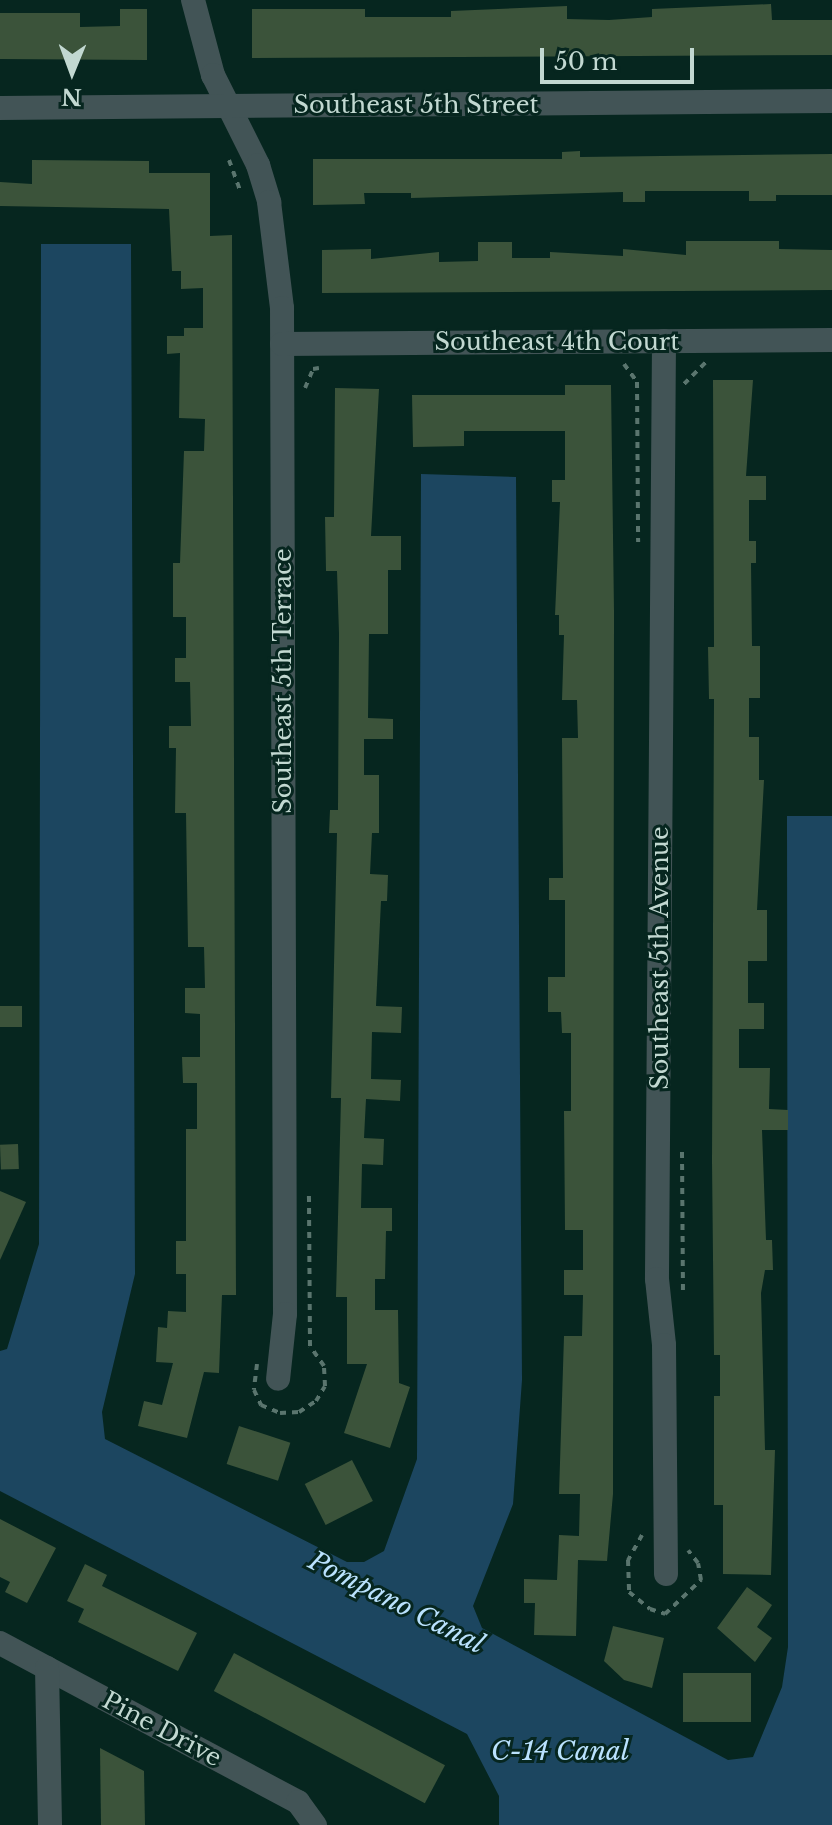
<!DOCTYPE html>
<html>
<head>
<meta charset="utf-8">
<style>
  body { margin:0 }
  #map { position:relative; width:832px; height:1825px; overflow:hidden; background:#06261f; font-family:"Libre Baskerville",serif }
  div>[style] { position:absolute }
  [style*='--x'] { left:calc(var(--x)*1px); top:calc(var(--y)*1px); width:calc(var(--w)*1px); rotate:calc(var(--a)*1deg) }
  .water>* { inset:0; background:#1c4660 }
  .building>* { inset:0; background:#3b533a; transform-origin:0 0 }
  .path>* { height:4px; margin-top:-2px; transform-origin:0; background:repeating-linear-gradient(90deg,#5a756e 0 6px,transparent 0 12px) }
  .minor>* { height:24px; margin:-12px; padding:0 12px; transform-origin:12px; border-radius:12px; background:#425456 }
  span { translate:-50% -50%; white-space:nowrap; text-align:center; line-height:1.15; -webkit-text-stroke:6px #06261f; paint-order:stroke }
  .street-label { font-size:24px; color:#c2d8d1 }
  .water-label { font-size:26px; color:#bae2fe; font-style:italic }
  .north { position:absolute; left:32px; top:32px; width:80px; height:80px; -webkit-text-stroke:6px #06261f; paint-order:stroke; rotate:181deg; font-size:22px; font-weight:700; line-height:32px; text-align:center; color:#c2d8d1 }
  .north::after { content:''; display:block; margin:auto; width:28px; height:36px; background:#c2d8d1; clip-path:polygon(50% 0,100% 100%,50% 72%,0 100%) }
  .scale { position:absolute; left:540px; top:48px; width:154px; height:36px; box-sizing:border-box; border:4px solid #c2d8d1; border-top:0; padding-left:10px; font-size:24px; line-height:28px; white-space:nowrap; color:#c2d8d1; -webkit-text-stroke:6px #06261f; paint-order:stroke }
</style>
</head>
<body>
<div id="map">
  <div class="water">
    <i style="clip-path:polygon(41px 244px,131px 244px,135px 1274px,102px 1412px,105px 1439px,347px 1562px,364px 1562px,384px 1551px,417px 1459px,421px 474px,516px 477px,522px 1380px,513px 1504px,473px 1606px,482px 1628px,728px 1760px,753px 1757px,782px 1687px,788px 1647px,787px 816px,832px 816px,832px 1825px,499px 1825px,499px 1796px,467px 1734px,0 1491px,0 1351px,7px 1349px,39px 1244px)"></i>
  </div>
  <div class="building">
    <i style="clip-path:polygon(771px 4px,772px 20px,832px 20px,832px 55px,252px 58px,252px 9px,365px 9px,365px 17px,451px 17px,451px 11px,567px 6px,567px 19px,609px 20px,652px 17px,652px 9px)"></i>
    <i style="clip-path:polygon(120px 9px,147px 9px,147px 60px,0 59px,0 13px,80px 13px,80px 27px,120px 26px)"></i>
    <i style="clip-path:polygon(580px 151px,580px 157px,832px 154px,832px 195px,776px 195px,776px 201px,749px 201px,749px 191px,645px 191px,645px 202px,623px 202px,623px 192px,411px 198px,411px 193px,364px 193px,365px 204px,313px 205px,313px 159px,562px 159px,562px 152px)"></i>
    <i style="clip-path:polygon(32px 160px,149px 161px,149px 173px,210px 173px,210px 236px,232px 235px,236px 1295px,222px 1295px,219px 1373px,204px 1372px,187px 1438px,138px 1426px,144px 1401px,162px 1405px,173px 1363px,156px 1362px,158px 1327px,167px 1328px,168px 1311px,186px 1312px,186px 1274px,176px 1274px,176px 1241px,186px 1241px,186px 1129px,197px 1129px,197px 1083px,183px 1083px,182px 1057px,200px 1057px,200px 1014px,185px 1013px,185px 988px,205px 988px,204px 947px,188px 947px,186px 813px,175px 813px,176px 748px,169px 748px,169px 726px,191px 726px,190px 682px,175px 682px,175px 658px,186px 658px,186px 617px,173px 617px,173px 563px,180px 563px,184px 451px,204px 451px,205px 419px,179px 418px,180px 353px,167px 354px,167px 336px,184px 336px,184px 328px,203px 328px,203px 288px,181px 289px,181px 271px,172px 271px,169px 209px,0 206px,0 182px,32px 184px)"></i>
    <i style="clip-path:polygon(686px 241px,779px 241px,779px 249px,832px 250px,832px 290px,322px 293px,322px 250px,371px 249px,371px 259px,439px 252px,439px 262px,478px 261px,478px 242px,512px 242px,512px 258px,550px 258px,550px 252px,623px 256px,623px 249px,686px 255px)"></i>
    <i style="clip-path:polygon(713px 380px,753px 380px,746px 476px,766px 476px,766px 500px,749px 500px,749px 541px,756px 541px,756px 563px,751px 563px,752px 646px,760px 646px,760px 698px,749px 698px,749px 737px,759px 737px,759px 780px,764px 780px,757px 910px,767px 910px,767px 961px,748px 961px,748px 1003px,764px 1003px,764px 1029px,739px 1029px,739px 1068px,770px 1068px,769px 1109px,788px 1110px,788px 1130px,762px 1130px,766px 1240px,772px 1240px,773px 1270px,765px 1270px,761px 1293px,765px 1450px,775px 1450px,771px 1575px,723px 1574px,723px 1505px,714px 1505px,714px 1396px,720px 1396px,720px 1355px,714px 1355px,712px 1161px,714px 699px,709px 699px,708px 647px,714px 647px)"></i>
    <i style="clip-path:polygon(565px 385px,611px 385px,614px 612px,613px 1494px,607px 1561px,578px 1560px,576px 1636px,534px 1635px,535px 1603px,524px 1603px,524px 1579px,557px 1580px,559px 1535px,579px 1536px,580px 1494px,559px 1494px,564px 1336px,582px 1336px,583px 1295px,564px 1295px,564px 1270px,583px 1270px,583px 1230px,565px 1230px,564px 1111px,571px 1111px,571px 1033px,562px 1033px,561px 1012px,548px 1012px,548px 977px,565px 977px,565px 900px,549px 900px,549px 878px,563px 878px,562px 738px,578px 738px,577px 700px,562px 700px,564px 635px,559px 635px,559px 615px,555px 615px,560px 502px,552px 502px,552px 480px,565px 480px,565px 431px,464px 431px,464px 446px,413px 447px,412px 395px,565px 395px)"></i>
    <i style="clip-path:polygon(335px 388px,379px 389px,371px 536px,401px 536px,401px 570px,388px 570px,388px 634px,369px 634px,368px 718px,393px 719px,393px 739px,364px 739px,364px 775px,379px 775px,379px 833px,372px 833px,370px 874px,388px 875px,387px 901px,381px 901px,376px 1006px,402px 1007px,401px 1033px,372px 1032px,371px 1079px,401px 1080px,400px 1101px,366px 1099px,364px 1138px,384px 1139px,383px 1165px,362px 1164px,361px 1208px,392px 1208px,392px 1231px,386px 1231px,385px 1279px,375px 1279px,375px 1310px,398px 1310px,399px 1383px,410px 1387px,390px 1448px,344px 1433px,367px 1364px,347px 1364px,347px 1297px,336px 1297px,341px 1098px,331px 1098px,337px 833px,329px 833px,330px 810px,338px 810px,339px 634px,337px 571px,326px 571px,325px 517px,334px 517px)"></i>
    <i style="left:22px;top:1006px;width:21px;height:22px;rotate:90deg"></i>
    <i style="left:18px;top:1144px;width:25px;height:18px;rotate:88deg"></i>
    <i style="clip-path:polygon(0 1191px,26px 1202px,0 1260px)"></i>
    <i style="left:239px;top:1426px;width:54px;height:40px;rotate:18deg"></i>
    <i style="left:352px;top:1460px;width:46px;height:53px;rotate:63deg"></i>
    <i style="clip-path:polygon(0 1519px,56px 1548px,27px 1603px,5px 1592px,10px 1582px,0 1577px)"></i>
    <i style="clip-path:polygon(85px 1564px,107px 1575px,102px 1586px,197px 1633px,178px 1671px,78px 1622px,84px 1609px,67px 1601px)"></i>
    <i style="clip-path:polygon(747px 1587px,772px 1605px,757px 1627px,772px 1638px,755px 1662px,717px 1628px)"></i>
    <i style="clip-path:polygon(613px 1626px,664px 1638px,652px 1688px,624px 1680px,604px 1661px)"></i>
    <i style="left:234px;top:1653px;width:239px;height:43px;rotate:28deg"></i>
    <i style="left:751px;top:1673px;width:49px;height:68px;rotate:90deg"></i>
    <i style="clip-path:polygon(100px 1748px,144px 1771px,145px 1825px,101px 1825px)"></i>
  </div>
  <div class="path">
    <i style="--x:229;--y:160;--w:35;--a:70"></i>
    <i style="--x:624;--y:364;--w:22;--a:54"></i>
    <i style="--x:637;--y:382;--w:160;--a:89.6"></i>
    <i style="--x:684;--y:384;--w:31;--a:-45"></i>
    <i style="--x:305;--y:388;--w:21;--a:-67"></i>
    <i style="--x:313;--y:369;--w:6;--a:-9"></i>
    <i style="--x:682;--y:1152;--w:143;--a:89.6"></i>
    <i style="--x:257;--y:1364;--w:26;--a:97"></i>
    <i style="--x:254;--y:1390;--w:17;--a:65"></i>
    <i style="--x:261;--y:1405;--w:21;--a:23"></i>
    <i style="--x:280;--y:1413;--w:19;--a:-3"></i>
    <i style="--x:299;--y:1412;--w:20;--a:-33"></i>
    <i style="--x:316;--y:1401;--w:17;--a:-59"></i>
    <i style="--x:325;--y:1386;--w:20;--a:-93"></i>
    <i style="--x:324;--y:1366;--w:24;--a:-125"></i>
    <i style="--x:310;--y:1346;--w:150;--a:-90.4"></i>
    <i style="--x:642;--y:1535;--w:29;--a:119"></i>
    <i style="--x:628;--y:1560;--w:32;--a:88"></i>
    <i style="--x:629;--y:1592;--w:27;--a:39"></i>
    <i style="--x:650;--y:1609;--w:16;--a:18"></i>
    <i style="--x:665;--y:1614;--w:50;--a:-43.4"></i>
    <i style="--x:701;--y:1580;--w:17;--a:-100"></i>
    <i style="--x:698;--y:1563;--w:16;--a:-128"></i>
  </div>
  <div class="minor">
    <i style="--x:193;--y:0;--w:78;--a:75.1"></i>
    <i style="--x:213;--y:75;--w:101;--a:63.4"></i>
    <i style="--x:258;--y:165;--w:39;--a:73"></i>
    <i style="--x:269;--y:202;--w:107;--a:83"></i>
    <i style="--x:282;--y:308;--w:1006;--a:89.83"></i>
    <i style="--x:285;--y:1314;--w:65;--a:96.1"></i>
    <i style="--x:0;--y:108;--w:832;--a:-0.48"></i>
    <i style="--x:664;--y:341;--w:938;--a:90.43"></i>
    <i style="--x:657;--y:1279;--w:66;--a:83.9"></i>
    <i style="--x:664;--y:1345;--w:229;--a:89.5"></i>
    <i style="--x:282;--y:344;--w:550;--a:-0.42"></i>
    <i style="--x:0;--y:1643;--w:338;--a:28.1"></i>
    <i style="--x:298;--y:1802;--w:29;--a:54"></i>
    <i style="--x:47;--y:1668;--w:157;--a:88.9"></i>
  </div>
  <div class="street-label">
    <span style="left:416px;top:105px">Southeast 5th Street</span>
    <span style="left:557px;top:342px">Southeast 4th Court</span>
    <span style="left:283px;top:681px;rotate:-90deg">Southeast 5th Terrace</span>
    <span style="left:660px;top:958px;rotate:-90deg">Southeast 5th Avenue</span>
    <span style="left:162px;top:1729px;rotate:28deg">Pine Drive</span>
  </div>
  <div class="water-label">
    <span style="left:396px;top:1603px;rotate:27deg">Pompano Canal</span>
    <span style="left:560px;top:1752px">C-14 Canal</span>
  </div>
  <div class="north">N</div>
  <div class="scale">50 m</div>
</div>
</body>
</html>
